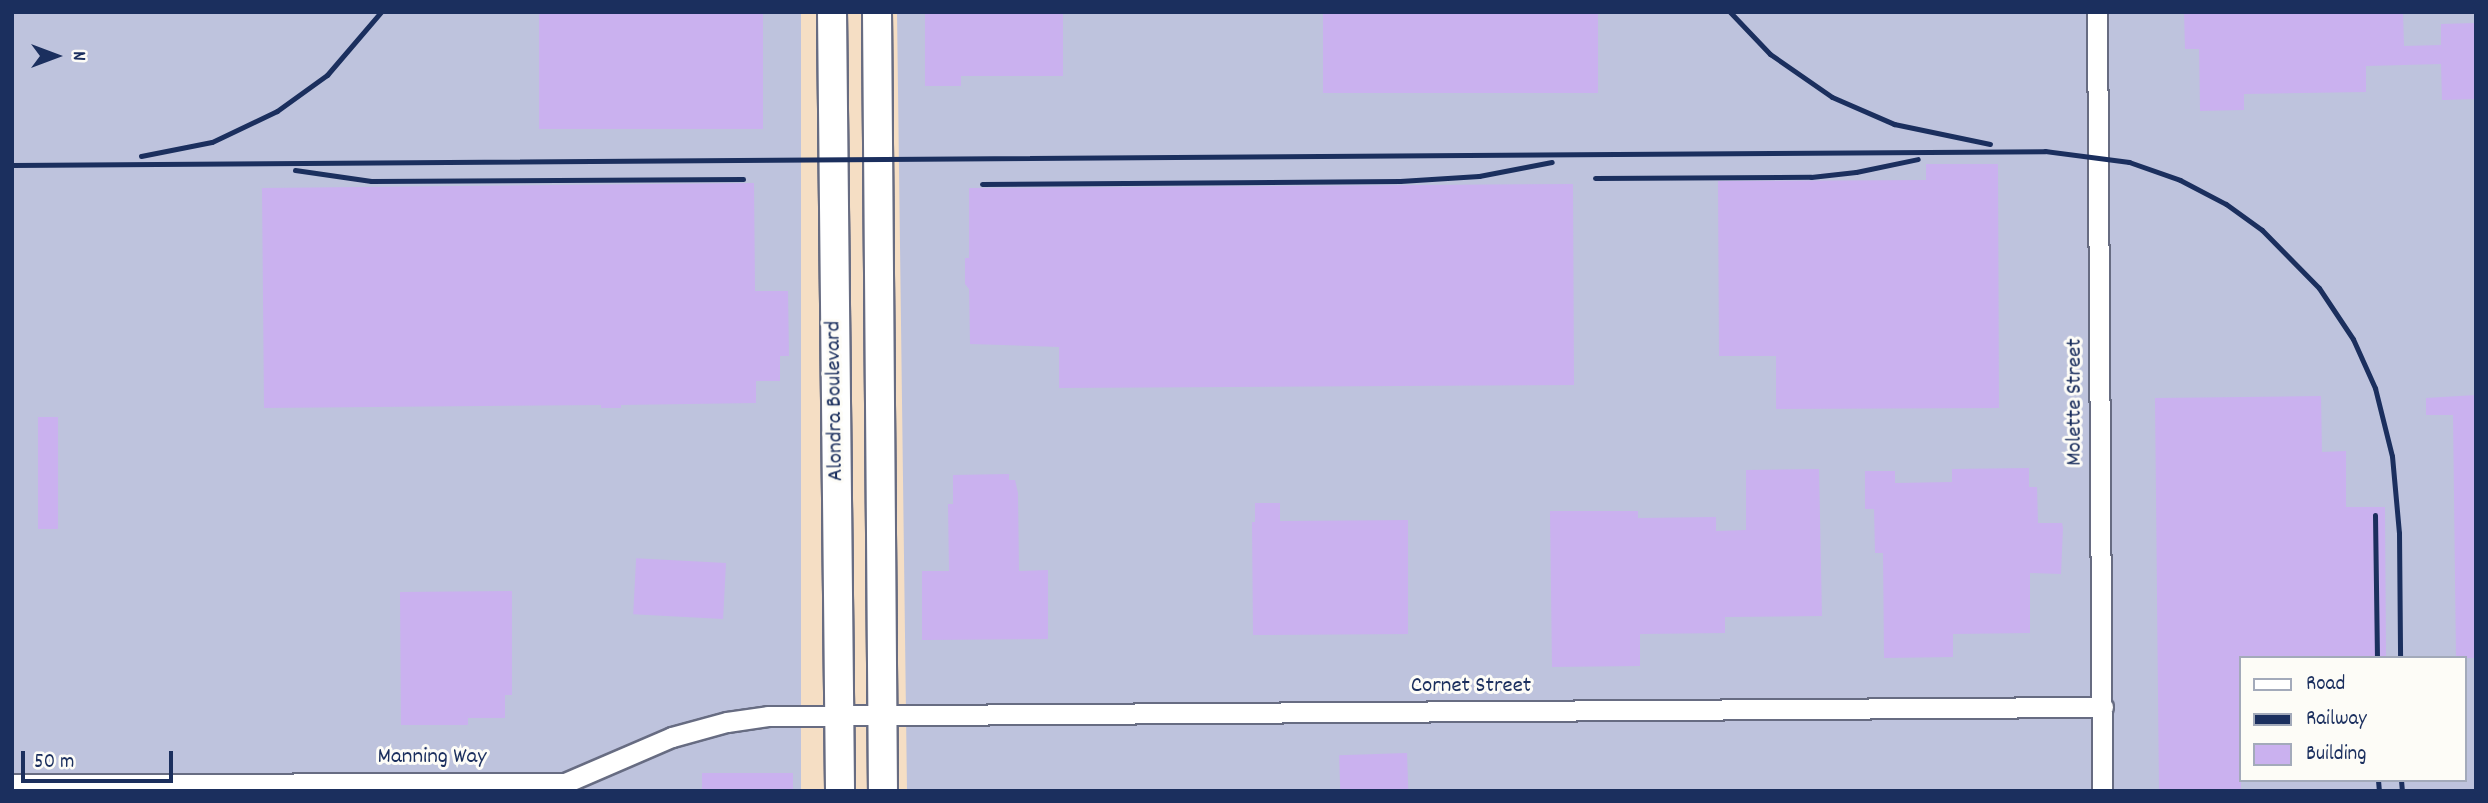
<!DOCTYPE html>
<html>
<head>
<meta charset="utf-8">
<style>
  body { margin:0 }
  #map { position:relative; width:2488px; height:803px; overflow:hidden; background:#f5dec4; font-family:Dekko,sans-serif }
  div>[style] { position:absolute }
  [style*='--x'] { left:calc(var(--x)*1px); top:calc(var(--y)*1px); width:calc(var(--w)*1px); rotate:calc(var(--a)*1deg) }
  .industrial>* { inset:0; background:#bec3dd; transform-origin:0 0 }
  .building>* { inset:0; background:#cab1ef; transform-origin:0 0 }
  .roads { filter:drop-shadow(2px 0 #676c82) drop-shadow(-2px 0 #676c82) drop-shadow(0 2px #676c82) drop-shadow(0 -2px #676c82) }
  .street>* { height:19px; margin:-9.5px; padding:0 9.5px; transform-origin:9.5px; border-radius:9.5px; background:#fff }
  .secondary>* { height:28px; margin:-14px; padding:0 14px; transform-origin:14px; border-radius:14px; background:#fff }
  .rail>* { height:5px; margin:-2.5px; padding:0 2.5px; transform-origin:2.5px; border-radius:2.5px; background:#1b2f5e }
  span { translate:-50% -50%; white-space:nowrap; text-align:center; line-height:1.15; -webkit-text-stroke:6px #fdfcf7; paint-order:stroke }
  .street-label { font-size:23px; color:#1b2f5e }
  .frame { position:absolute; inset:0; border:14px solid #1b2f5e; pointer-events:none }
  .legend { position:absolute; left:2239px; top:656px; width:228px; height:126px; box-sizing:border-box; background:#fdfcf7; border:2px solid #a3aaba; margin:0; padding:9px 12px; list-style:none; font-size:21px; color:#1b2f5e }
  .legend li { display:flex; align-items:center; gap:14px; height:35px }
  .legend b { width:35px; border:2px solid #a3aaba }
  .north { position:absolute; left:21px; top:21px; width:70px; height:70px; -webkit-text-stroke:5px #fdfcf7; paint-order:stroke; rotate:90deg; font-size:19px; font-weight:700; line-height:28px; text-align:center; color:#1b2f5e }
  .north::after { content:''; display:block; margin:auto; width:24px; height:32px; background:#1b2f5e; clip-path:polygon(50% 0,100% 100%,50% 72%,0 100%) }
  .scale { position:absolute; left:21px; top:751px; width:152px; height:32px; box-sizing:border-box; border:4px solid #1b2f5e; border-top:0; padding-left:9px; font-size:21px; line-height:24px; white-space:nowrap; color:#1b2f5e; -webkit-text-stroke:5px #fdfcf7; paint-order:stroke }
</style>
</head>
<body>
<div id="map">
  <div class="industrial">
    <i style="left:12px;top:12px;width:789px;height:779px"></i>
    <i style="clip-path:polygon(evenodd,897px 12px,2476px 12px,2476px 791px,907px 791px,897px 12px,2241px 658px,2465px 658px,2465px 780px,2241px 780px,2241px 658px)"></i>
  </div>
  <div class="building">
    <i style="left:539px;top:12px;width:224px;height:117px"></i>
    <i style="clip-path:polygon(925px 12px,1063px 12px,1063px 76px,961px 76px,961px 86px,925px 86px)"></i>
    <i style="left:1323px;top:12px;width:275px;height:81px"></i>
    <i style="clip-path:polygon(2184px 12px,2403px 12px,2404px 46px,2441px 45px,2441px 24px,2476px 23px,2476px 99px,2442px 100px,2441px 64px,2366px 66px,2366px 92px,2244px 94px,2244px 110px,2200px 111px,2199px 49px,2185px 49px)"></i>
    <i style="clip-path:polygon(1926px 164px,1998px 164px,1999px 408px,1776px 409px,1776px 356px,1719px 356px,1718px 181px,1926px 180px)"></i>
    <i style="clip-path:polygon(754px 183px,755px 291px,788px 291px,789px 356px,780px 356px,780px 381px,756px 381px,756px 403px,621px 405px,621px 408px,601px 408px,601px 405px,264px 408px,262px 188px)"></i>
    <i style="clip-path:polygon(1573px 184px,1574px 385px,1059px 388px,1059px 347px,970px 344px,969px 289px,965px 284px,965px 258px,969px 258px,969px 188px)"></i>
    <i style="clip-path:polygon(2476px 395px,2476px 658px,2456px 658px,2453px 415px,2426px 415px,2426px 398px)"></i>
    <i style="clip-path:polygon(2321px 396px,2322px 452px,2346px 451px,2346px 507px,2385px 507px,2386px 657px,2241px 658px,2241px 791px,2159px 791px,2155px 398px)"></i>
    <i style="left:38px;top:417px;width:20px;height:112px"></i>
    <i style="clip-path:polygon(2029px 468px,2029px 487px,2037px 487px,2038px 523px,2062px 523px,2063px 528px,2061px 574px,2030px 573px,2030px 633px,1953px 634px,1953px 657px,1884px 658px,1883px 553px,1875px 553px,1874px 509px,1865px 509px,1865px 471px,1895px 471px,1895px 483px,1952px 482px,1952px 469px)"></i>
    <i style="clip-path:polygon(1819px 469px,1822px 616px,1725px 617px,1725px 633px,1640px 634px,1640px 666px,1552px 667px,1550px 511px,1638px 511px,1638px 518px,1716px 517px,1716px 531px,1746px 530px,1746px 470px)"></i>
    <i style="clip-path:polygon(1009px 474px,1009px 480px,1015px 480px,1018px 493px,1019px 571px,1048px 570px,1048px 639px,922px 640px,922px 571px,949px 571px,948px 504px,953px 504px,953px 475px)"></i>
    <i style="clip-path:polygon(1255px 503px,1280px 503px,1280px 521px,1408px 520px,1408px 634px,1253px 635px,1252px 522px,1255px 522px)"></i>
    <i style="left:726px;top:563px;width:56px;height:90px;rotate:93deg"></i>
    <i style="clip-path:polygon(512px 591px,512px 695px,505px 695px,505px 718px,468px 718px,468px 725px,401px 725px,400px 592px)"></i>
    <i style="left:1407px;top:753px;width:38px;height:68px;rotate:88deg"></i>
    <i style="left:702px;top:773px;width:91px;height:18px"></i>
  </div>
  <div class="roads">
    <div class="street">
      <i style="--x:2097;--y:12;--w:779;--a:89.63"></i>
      <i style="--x:12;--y:784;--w:553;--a:-0.1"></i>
      <i style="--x:565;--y:783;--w:116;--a:-23.3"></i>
      <i style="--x:672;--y:737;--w:57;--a:-15.3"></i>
      <i style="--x:727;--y:722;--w:41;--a:-8.3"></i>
      <i style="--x:768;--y:716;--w:1335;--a:-0.39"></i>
    </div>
    <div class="secondary">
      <i style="--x:832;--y:12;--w:779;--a:89.41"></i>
      <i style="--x:877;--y:12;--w:779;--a:89.56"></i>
    </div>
  </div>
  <div class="rail">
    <i style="--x:1730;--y:12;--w:58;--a:46.4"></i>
    <i style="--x:1770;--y:54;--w:75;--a:34.7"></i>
    <i style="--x:1832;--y:97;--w:68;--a:23.5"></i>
    <i style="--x:1894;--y:124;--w:98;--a:11.8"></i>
    <i style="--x:141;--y:156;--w:72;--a:-11.2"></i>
    <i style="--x:212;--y:142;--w:72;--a:-25.5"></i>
    <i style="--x:277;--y:111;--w:62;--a:-35.8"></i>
    <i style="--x:327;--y:75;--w:83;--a:-49.4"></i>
    <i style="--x:12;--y:165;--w:2033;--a:-0.39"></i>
    <i style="--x:2045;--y:151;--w:85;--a:7.5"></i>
    <i style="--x:2129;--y:162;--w:54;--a:19.4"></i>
    <i style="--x:2180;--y:180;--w:52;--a:27.6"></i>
    <i style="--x:2226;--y:204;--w:44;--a:35.8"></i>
    <i style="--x:2262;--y:230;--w:81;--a:45.5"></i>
    <i style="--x:2319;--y:288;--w:61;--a:56.3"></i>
    <i style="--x:2353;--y:339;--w:54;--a:65.8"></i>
    <i style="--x:2375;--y:388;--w:70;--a:76"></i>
    <i style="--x:2392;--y:456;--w:77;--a:84.8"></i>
    <i style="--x:2399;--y:533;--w:125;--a:89.5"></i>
    <i style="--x:295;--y:170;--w:77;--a:8.2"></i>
    <i style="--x:371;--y:181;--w:372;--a:-0.3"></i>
    <i style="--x:1595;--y:178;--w:216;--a:-0.3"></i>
    <i style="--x:1811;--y:177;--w:45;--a:-6.3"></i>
    <i style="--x:1856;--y:172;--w:63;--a:-11.8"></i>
    <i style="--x:982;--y:184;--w:418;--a:-0.4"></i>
    <i style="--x:1400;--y:181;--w:79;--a:-3.6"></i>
    <i style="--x:1479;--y:176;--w:74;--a:-10.9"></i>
    <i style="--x:2375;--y:515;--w:143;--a:89.2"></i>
    <i style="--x:2378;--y:780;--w:11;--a:85"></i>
    <i style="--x:2401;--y:780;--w:11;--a:85"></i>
  </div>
  <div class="street-label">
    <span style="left:836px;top:401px;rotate:-91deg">Alondra Boulevard</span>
    <span style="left:2076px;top:402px;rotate:-90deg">Molette Street</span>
    <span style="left:1471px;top:687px">Cornet Street</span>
    <span style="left:432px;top:758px">Manning Way</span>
  </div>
  <div class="frame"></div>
  <ul class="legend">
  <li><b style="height:9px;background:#fff"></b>Road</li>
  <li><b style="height:9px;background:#1b2f5e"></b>Railway</li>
  <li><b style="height:19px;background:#cab1ef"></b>Building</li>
  </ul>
  <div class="north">N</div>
  <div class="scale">50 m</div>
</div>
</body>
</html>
